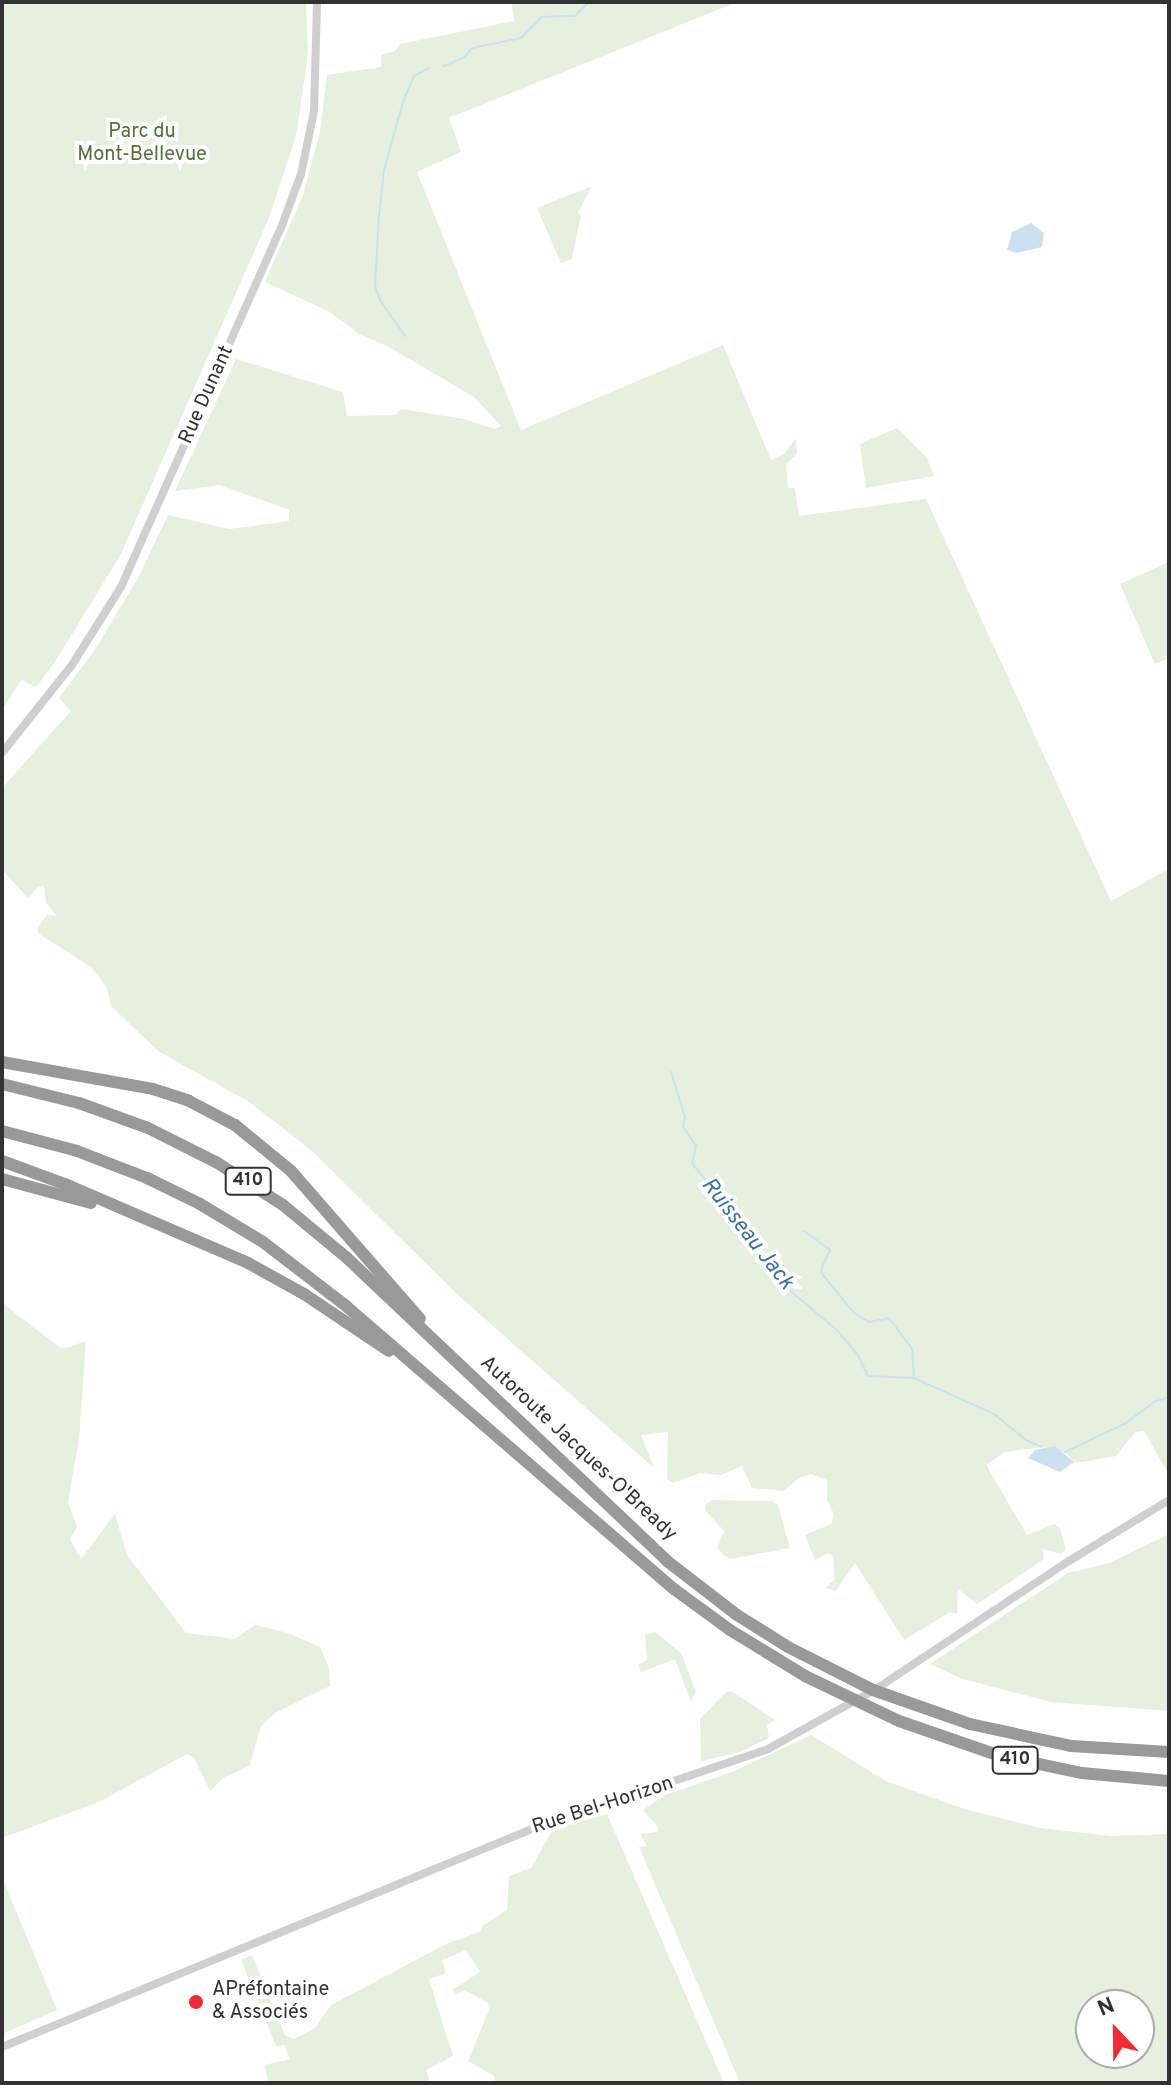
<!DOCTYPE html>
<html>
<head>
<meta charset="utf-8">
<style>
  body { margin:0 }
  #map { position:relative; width:1171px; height:2085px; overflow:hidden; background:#fff; font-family:Overpass,sans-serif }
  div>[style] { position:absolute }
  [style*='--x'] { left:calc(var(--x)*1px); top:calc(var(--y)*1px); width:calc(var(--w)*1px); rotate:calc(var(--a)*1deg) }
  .green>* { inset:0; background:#e7efdf }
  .water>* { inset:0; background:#cbe0f0 }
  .stream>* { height:2px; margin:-1px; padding:0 1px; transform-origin:1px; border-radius:1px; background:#cbe0f0 }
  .minor>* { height:8px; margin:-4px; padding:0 4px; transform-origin:4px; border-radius:4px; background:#cfcfcf }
  .highway>* { height:12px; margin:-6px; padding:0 6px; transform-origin:6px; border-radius:6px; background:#999 }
  .dots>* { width:22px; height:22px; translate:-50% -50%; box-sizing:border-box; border:4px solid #fff; border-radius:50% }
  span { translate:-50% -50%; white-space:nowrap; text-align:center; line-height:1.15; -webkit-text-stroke:8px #fff; paint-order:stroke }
  .shield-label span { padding:2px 6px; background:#fff; border:2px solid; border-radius:6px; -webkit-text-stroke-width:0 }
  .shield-label { font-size:18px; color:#323232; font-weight:700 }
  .park-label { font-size:20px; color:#53723b }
  .street-label { font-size:20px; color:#323232 }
  .poi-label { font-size:20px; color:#323232 }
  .left { translate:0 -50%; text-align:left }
  .water-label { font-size:22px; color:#38729b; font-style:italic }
  .frame { position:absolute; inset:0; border:4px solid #323232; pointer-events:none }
  .north { position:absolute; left:1075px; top:1989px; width:80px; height:80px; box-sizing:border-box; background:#fff; border:2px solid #adadad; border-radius:50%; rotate:338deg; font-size:22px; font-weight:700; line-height:32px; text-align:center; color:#323232 }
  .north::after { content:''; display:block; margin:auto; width:28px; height:36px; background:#f22b34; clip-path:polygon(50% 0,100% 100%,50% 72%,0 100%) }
</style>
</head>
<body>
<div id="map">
  <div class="green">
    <i style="clip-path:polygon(2px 2px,306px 2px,308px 55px,296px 136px,269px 218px,121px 554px,55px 662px,36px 687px,21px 680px,2px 711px)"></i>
    <i style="clip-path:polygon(516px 2px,737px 2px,449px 118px,461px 152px,417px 172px,521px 430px,723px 345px,771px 460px,783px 455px,796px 438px,797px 454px,786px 464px,788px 488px,795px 488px,799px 516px,926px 499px,1111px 901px,1169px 869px,1169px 1475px,1144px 1431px,1135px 1432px,1116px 1456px,1082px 1462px,1074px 1462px,1065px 1452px,1043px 1447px,1005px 1452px,986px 1465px,1027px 1535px,1054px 1524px,1060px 1528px,1066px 1550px,1061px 1554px,1042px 1549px,1044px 1559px,977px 1604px,958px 1589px,957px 1614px,950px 1612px,904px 1640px,855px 1563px,836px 1591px,825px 1588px,835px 1579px,833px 1557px,829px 1553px,815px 1560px,805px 1535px,831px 1524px,834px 1514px,827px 1500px,827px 1480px,811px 1474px,799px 1478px,784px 1491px,752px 1488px,742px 1466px,721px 1475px,700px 1473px,673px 1483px,667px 1479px,668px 1432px,641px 1435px,654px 1468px,460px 1297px,312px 1151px,249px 1102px,158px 1051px,111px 1006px,107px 988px,91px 967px,39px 934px,37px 929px,47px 915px,57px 916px,46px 903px,44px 886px,38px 886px,28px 898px,2px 870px,2px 788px,71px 711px,59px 698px,96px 648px,138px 578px,168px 515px,229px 529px,289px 521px,289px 510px,220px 485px,175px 491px,236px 359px,343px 392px,347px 416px,395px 415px,402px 409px,464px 419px,495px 429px,501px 426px,474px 397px,389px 347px,359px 334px,330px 312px,265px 282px,303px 195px,320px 132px,327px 75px,381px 67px,381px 55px,395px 51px,400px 44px,514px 21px,512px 4px)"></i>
    <i style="clip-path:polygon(592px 186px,578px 213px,581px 215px,572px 259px,561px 263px,537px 208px)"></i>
    <i style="clip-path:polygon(897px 428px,927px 458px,934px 476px,866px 488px,860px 444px)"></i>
    <i style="clip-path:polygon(1169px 562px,1169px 658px,1155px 664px,1120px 584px)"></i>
    <i style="clip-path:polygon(2px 1303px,62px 1349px,86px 1341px,79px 1440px,68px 1502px,77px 1527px,70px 1539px,81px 1559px,115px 1514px,127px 1555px,186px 1633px,235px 1639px,255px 1625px,288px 1633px,320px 1647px,329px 1668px,330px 1686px,275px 1713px,261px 1726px,250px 1765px,223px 1778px,210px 1791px,194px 1758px,187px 1754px,99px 1802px,2px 1838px)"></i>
    <i style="clip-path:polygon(712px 1500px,771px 1501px,778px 1505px,790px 1548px,731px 1559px,723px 1555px,717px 1548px,724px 1531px,705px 1510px,705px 1505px)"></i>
    <i style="clip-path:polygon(1169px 1534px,1169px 1711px,1051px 1702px,963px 1679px,930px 1664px,1068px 1573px,1109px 1563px)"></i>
    <i style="clip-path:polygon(655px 1632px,681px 1653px,696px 1692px,691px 1702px,675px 1659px,641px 1672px,638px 1665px,647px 1660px,645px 1635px)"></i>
    <i style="clip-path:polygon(731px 1691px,775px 1720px,767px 1725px,769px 1738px,740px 1752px,701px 1761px,700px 1719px,725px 1693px)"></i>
    <i style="clip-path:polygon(evenodd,811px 1735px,888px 1782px,965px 1809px,1041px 1828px,1110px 1836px,1169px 1834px,1169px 2083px,740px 2083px,639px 1847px,647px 1846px,640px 1834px,658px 1832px,658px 1827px,643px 1810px,665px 1795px,732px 1772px,811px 1735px,1091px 2005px,1139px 2005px,1139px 2053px,1091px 2053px,1091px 2005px)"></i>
    <i style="clip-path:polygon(607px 1814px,724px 2083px,495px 2083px,494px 2076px,468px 2061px,489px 2010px,488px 2003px,464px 1990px,456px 1994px,452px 1990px,480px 1972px,466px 1950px,442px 1960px,446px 1973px,429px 1979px,453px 2056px,426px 2070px,430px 2083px,268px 2083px,265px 2065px,290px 2059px,284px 2045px,276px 2046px,241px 1960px,252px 1955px,285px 2035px,294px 2039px,315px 2028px,331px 2005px,446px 1944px,481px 1931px,482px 1926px,507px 1910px,509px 1876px,531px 1868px,553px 1829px)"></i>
    <i style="clip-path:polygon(2px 1877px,57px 2010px,2px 2034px)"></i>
  </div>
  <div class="water">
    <i style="clip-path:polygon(1031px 223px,1044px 233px,1042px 247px,1016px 253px,1007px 250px,1012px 232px)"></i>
    <i style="clip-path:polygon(1055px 1446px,1074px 1462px,1060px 1472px,1028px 1458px,1035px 1450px)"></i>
  </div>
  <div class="stream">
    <i style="--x:444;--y:66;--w:22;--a:-24"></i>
    <i style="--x:464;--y:57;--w:12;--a:-48"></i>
    <i style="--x:472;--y:48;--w:50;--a:-11.5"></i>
    <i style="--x:521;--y:38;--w:30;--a:-45"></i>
    <i style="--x:542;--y:17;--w:33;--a:-2"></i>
    <i style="--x:575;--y:16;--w:20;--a:-45"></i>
    <i style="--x:405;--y:336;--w:44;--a:-124.8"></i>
    <i style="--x:380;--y:300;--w:15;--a:-110"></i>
    <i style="--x:375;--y:286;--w:71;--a:-86.8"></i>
    <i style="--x:379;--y:215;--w:45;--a:-83.7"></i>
    <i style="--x:384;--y:170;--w:71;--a:-74.4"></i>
    <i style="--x:403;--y:102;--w:28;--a:-67"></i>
    <i style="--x:414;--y:76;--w:17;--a:-28"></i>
    <i style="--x:671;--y:1072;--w:47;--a:72.7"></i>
    <i style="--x:685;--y:1117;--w:9;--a:103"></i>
    <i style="--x:683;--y:1126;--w:24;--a:57"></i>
    <i style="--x:696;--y:1146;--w:17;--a:103"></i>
    <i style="--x:692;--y:1163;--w:81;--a:51"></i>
    <i style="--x:743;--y:1226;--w:70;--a:56.1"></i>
    <i style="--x:782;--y:1284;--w:72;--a:39.9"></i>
    <i style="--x:837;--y:1330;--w:33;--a:50"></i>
    <i style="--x:858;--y:1355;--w:23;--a:65"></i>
    <i style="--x:868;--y:1376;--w:46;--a:2.5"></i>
    <i style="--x:914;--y:1378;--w:88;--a:24.2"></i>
    <i style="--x:994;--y:1414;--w:41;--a:39.1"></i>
    <i style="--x:1026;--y:1440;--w:17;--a:24"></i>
    <i style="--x:804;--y:1231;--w:32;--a:36"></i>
    <i style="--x:830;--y:1250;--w:22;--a:114"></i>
    <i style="--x:821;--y:1270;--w:5;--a:68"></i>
    <i style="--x:823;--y:1275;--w:49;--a:50.8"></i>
    <i style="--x:854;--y:1313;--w:17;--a:31"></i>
    <i style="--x:869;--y:1322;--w:20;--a:-11"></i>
    <i style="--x:889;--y:1318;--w:38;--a:53"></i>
    <i style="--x:912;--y:1348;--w:30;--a:86"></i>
    <i style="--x:1065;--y:1452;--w:68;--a:-25.4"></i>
    <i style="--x:1126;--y:1423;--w:35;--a:-37"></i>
    <i style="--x:1154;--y:1402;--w:16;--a:-18"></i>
  </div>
  <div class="minor">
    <i style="--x:2;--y:753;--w:112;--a:-51.5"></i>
    <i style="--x:72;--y:665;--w:92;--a:-57.9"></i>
    <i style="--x:121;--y:587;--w:393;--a:-66"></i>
    <i style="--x:281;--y:228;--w:58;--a:-69.7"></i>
    <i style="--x:301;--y:174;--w:64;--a:-78.3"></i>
    <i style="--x:314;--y:111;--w:109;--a:-88.4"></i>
    <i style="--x:2;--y:2047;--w:573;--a:-22.36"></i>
    <i style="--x:532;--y:1829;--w:249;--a:-18.7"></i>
    <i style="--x:768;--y:1749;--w:124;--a:-29.1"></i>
    <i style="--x:876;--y:1689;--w:232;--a:-33.6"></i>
    <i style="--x:1069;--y:1561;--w:117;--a:-31.4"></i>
  </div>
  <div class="highway">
    <i style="--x:2;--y:1062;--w:153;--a:10.1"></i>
    <i style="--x:153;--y:1089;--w:38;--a:18"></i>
    <i style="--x:189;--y:1101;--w:52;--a:27.6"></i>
    <i style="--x:235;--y:1125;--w:72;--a:39.4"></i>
    <i style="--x:291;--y:1171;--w:196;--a:48.9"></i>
    <i style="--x:2;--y:1084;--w:79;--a:13.9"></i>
    <i style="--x:79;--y:1103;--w:73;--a:19.9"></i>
    <i style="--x:148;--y:1128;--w:76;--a:26.6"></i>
    <i style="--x:216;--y:1162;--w:80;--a:32.7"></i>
    <i style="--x:283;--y:1205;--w:83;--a:39.6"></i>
    <i style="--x:347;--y:1258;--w:441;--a:43.4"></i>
    <i style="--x:667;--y:1561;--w:88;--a:37.6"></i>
    <i style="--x:737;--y:1615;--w:60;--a:32.1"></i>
    <i style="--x:788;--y:1647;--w:95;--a:26.8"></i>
    <i style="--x:873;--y:1690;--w:103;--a:19.3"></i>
    <i style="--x:970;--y:1724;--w:103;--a:12.3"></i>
    <i style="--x:1071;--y:1746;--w:98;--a:3.5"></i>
    <i style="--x:2;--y:1131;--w:78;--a:14.9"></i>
    <i style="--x:77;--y:1151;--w:75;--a:21.1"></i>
    <i style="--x:147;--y:1178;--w:59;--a:26.1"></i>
    <i style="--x:200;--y:1204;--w:74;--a:31.1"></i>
    <i style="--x:263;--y:1242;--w:105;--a:37.6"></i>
    <i style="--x:346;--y:1306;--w:433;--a:40.8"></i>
    <i style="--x:674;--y:1589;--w:69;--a:36.2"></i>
    <i style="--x:730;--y:1630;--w:88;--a:31.5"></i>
    <i style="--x:805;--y:1676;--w:104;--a:25.6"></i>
    <i style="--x:899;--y:1721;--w:104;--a:19.1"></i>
    <i style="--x:997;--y:1755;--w:87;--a:12"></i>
    <i style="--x:1082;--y:1773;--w:87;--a:5.3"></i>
    <i style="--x:2;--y:1161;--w:67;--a:20.1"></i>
    <i style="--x:65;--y:1184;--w:199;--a:23.3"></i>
    <i style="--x:248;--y:1263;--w:64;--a:29"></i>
    <i style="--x:304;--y:1294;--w:102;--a:33.8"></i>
    <i style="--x:2;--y:1179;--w:92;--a:15.1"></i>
  </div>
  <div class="dots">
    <i style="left:196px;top:2002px;background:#f22b34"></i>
  </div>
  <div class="shield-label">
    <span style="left:248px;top:1181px">410</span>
    <span style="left:1015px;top:1760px">410</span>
  </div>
  <div class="park-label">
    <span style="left:142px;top:144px">Parc du<br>Mont-Bellevue</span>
  </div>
  <div class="street-label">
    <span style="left:207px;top:395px;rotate:-66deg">Rue Dunant</span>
    <span style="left:578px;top:1449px;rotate:43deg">Autoroute Jacques-O'Bready</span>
    <span style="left:603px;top:1806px;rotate:-18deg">Rue Bel-Horizon</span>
  </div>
  <div class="poi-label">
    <span class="left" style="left:212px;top:2002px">APréfontaine<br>&amp; Associés</span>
  </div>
  <div class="water-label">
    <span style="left:747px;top:1234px;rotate:52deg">Ruisseau Jack</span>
  </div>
  <div class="frame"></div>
  <div class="north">N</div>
</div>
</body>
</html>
